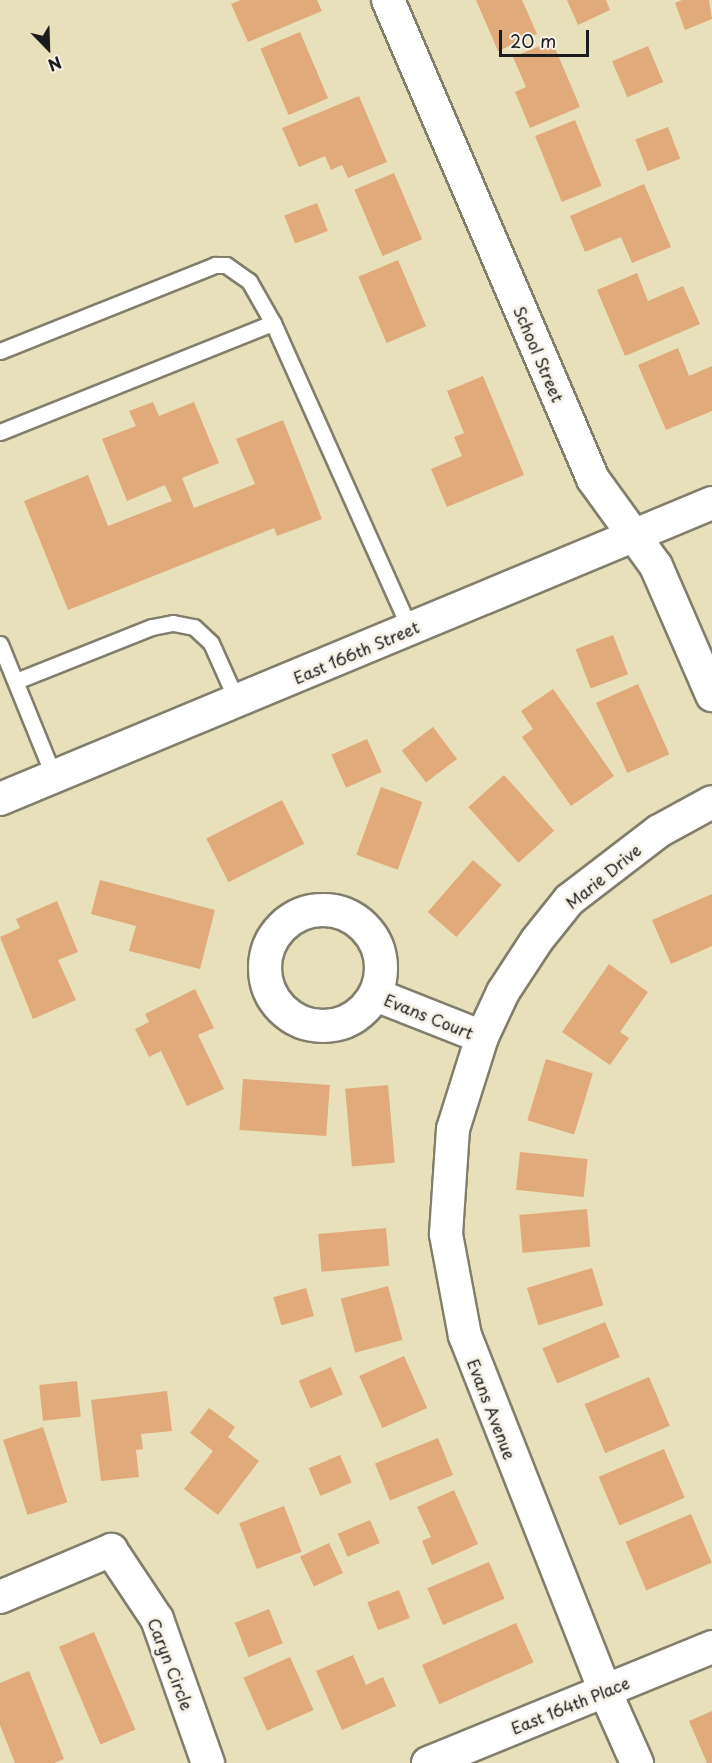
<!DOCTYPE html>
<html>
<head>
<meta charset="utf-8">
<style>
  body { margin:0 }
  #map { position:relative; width:712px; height:1763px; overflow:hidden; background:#e8e0bb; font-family:"Playpen Sans",sans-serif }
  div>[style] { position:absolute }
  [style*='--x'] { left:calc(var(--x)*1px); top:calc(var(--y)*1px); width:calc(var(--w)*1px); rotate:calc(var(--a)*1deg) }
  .building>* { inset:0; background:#e0aa7a; transform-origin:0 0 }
  .roads { filter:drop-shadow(2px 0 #827e6c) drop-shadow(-2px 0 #827e6c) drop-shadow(0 2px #827e6c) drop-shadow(0 -2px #827e6c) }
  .service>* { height:15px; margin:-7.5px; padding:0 7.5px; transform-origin:7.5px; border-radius:7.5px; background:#fff }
  .minor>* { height:32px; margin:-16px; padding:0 16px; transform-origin:16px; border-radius:16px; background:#fff }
  .minor>.ring { margin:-16px; padding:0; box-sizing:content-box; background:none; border:32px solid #fff; border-radius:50% }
  span { translate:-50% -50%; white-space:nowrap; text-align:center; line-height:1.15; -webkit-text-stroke:6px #f7f3e8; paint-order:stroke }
  .street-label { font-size:16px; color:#1c1c1c }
  .north { position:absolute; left:18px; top:18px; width:60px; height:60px; -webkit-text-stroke:4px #f7f3e8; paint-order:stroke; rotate:157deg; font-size:16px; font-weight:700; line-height:24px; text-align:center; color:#1c1c1c }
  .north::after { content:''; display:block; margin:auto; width:21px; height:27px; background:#1c1c1c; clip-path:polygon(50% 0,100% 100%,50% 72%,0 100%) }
  .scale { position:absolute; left:499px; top:30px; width:90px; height:27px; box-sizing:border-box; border:3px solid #1c1c1c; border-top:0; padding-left:8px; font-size:18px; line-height:21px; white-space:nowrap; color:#1c1c1c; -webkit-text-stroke:4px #f7f3e8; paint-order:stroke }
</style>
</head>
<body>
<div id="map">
  <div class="building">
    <i style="clip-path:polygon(241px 0,317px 0,322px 11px,248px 42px,231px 4px)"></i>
    <i style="clip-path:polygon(476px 0,522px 0,537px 34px,498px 51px)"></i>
    <i style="clip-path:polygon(567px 0,606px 0,610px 10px,578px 25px)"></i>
    <i style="clip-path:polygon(682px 0,709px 0,712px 19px,685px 30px,675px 3px)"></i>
    <i style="left:300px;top:32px;width:72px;height:43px;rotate:67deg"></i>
    <i style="clip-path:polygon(552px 41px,580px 107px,530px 128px,515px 92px,526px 87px,513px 57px)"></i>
    <i style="left:648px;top:46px;width:39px;height:39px;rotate:67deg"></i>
    <i style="clip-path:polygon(359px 96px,387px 162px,348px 178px,342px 165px,331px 170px,325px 156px,299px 167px,282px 128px)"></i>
    <i style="left:575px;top:120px;width:71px;height:43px;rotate:68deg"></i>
    <i style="left:668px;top:127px;width:34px;height:35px;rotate:69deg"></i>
    <i style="left:394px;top:173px;width:72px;height:43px;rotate:67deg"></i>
    <i style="clip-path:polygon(644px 184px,671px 247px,632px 263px,621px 237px,585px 252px,570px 216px)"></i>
    <i style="left:317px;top:203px;width:30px;height:35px;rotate:69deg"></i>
    <i style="left:398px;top:260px;width:72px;height:43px;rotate:67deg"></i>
    <i style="clip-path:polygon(637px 273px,648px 301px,683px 286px,700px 324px,625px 356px,597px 290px)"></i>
    <i style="clip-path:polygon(678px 348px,689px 376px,712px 366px,712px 411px,666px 430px,638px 365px)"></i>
    <i style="clip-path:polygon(483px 376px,524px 475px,447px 507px,431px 469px,462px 456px,454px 437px,464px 433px,447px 391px)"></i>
    <i style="clip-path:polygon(153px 402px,159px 416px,194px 402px,219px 463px,182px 478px,194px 508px,255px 484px,236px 439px,283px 420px,322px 519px,277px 536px,274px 528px,68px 610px,24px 501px,88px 475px,108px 526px,172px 501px,165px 485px,127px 501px,102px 439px,136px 426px,129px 411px)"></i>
    <i style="left:613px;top:635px;width:42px;height:40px;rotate:69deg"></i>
    <i style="left:638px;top:684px;width:77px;height:46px;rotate:66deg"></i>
    <i style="clip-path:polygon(553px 689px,614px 776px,571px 806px,522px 737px,533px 729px,521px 711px)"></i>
    <i style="left:433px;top:727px;width:40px;height:39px;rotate:53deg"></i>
    <i style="left:367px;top:739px;width:36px;height:39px;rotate:66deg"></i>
    <i style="left:504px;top:775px;width:75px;height:48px;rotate:48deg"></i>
    <i style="left:381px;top:787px;width:44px;height:72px;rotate:20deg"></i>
    <i style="left:282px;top:800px;width:49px;height:85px;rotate:63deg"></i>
    <i style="left:473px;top:860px;width:38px;height:69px;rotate:41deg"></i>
    <i style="clip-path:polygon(100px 880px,215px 910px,200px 969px,129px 951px,136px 926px,91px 914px)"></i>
    <i style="clip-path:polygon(712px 894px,712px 946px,671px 964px,652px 920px)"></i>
    <i style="clip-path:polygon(57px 901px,78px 952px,58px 960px,76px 1000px,33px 1019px,0 937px,20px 928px,16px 919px)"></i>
    <i style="clip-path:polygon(609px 964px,648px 992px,620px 1032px,629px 1038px,610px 1065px,562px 1032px)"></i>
    <i style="clip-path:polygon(195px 989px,214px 1028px,198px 1035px,224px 1089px,187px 1106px,161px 1051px,149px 1057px,135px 1029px,149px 1022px,145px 1014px)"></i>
    <i style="left:546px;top:1059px;width:49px;height:64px;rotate:17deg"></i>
    <i style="left:243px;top:1079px;width:87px;height:51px;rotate:4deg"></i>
    <i style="left:388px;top:1085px;width:78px;height:43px;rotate:85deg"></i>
    <i style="left:520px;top:1152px;width:68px;height:38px;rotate:6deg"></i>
    <i style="left:587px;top:1209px;width:38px;height:68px;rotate:85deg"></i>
    <i style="left:386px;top:1228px;width:38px;height:68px;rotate:85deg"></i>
    <i style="left:592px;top:1268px;width:39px;height:68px;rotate:73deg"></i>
    <i style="left:388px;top:1286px;width:56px;height:49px;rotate:75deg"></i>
    <i style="left:306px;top:1288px;width:29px;height:34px;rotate:74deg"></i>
    <i style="left:605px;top:1322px;width:38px;height:68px;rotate:67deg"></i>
    <i style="left:404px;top:1356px;width:57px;height:49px;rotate:66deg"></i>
    <i style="left:331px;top:1367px;width:30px;height:35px;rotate:67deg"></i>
    <i style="left:649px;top:1377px;width:53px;height:70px;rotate:67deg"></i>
    <i style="left:77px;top:1381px;width:36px;height:38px;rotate:84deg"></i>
    <i style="clip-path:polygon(167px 1391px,172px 1431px,141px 1434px,143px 1449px,136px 1450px,139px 1477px,101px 1481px,91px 1400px)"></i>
    <i style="clip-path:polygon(209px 1408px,235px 1427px,228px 1437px,259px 1461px,218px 1515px,184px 1489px,213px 1451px,190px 1433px)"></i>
    <i style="left:43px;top:1427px;width:79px;height:42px;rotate:72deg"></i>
    <i style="left:438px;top:1438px;width:40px;height:68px;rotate:68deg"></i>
    <i style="left:664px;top:1449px;width:53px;height:71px;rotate:67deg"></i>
    <i style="left:340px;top:1455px;width:30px;height:34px;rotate:67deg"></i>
    <i style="clip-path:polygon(454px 1490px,478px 1544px,432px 1565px,422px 1541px,431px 1537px,417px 1507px)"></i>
    <i style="left:284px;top:1506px;width:49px;height:48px;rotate:69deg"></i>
    <i style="left:691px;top:1514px;width:53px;height:71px;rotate:67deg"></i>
    <i style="left:370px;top:1520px;width:25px;height:35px;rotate:67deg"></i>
    <i style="left:329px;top:1543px;width:33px;height:32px;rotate:65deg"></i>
    <i style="left:489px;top:1562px;width:40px;height:67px;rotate:67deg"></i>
    <i style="left:399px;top:1590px;width:30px;height:34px;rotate:69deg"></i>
    <i style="left:269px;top:1609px;width:37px;height:37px;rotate:68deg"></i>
    <i style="left:516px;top:1623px;width:43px;height:103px;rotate:66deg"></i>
    <i style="left:94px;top:1632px;width:106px;height:38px;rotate:67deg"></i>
    <i style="clip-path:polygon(353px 1655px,366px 1685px,383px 1677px,396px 1706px,342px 1730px,316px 1671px)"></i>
    <i style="left:290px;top:1657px;width:58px;height:51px;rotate:66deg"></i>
    <i style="clip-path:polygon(29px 1671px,64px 1759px,54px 1763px,15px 1763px,0 1725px,0 1683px)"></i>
    <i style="clip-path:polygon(712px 1711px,712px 1763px,707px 1763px,689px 1721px)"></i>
  </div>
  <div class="roads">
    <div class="service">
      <i style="--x:0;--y:351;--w:232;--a:-21.8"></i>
      <i style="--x:215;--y:265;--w:11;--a:0"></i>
      <i style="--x:226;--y:265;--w:28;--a:35"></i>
      <i style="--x:249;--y:281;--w:48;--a:60.3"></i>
      <i style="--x:0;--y:432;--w:294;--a:-21.8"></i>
      <i style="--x:273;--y:323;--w:335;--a:65.9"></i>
      <i style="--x:0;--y:644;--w:144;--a:67.9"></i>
      <i style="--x:16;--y:681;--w:146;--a:-21.7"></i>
      <i style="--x:152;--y:627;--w:21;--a:-11"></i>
      <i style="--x:173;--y:623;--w:21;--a:11"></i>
      <i style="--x:194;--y:627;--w:23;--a:43"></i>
      <i style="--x:211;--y:643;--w:64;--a:65.9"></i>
    </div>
    <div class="minor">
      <i style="--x:388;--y:0;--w:521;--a:66.83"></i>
      <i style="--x:593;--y:479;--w:107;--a:54.1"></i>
      <i style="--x:656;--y:566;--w:141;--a:66.5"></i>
      <i style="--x:0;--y:799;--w:771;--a:-22.57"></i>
      <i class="ring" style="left:265px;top:910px;width:84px;height:84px"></i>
      <i style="--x:376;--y:995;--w:114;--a:21.6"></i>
      <i style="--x:0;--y:1597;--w:121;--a:-22.9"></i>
      <i style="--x:111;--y:1550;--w:83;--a:56.3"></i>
      <i style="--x:157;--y:1619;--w:153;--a:70.5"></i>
      <i style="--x:428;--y:1763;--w:307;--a:-22.2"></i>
      <i style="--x:637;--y:1763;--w:79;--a:-114"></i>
      <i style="--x:605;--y:1691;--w:382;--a:-111.5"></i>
      <i style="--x:465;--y:1336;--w:104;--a:-100.6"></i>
      <i style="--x:446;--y:1234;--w:105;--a:-86.2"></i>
      <i style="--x:453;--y:1129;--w:96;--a:-72.5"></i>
      <i style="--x:482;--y:1037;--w:50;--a:-65"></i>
      <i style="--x:503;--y:992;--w:62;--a:-56.8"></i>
      <i style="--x:537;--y:940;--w:51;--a:-51.3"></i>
      <i style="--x:569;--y:900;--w:113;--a:-37.5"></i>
      <i style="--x:659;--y:831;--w:60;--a:-28.7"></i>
    </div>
  </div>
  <div class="street-label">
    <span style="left:539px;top:354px;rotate:67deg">School Street</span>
    <span style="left:356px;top:652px;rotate:-23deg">East 166th Street</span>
    <span style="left:603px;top:876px;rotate:-39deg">Marie Drive</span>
    <span style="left:429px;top:1016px;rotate:22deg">Evans Court</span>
    <span style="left:492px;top:1409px;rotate:69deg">Evans Avenue</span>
    <span style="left:171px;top:1664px;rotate:69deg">Caryn Circle</span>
    <span style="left:570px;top:1705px;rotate:-22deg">East 164th Place</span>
  </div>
  <div class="north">N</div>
  <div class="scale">20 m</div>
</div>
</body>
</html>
